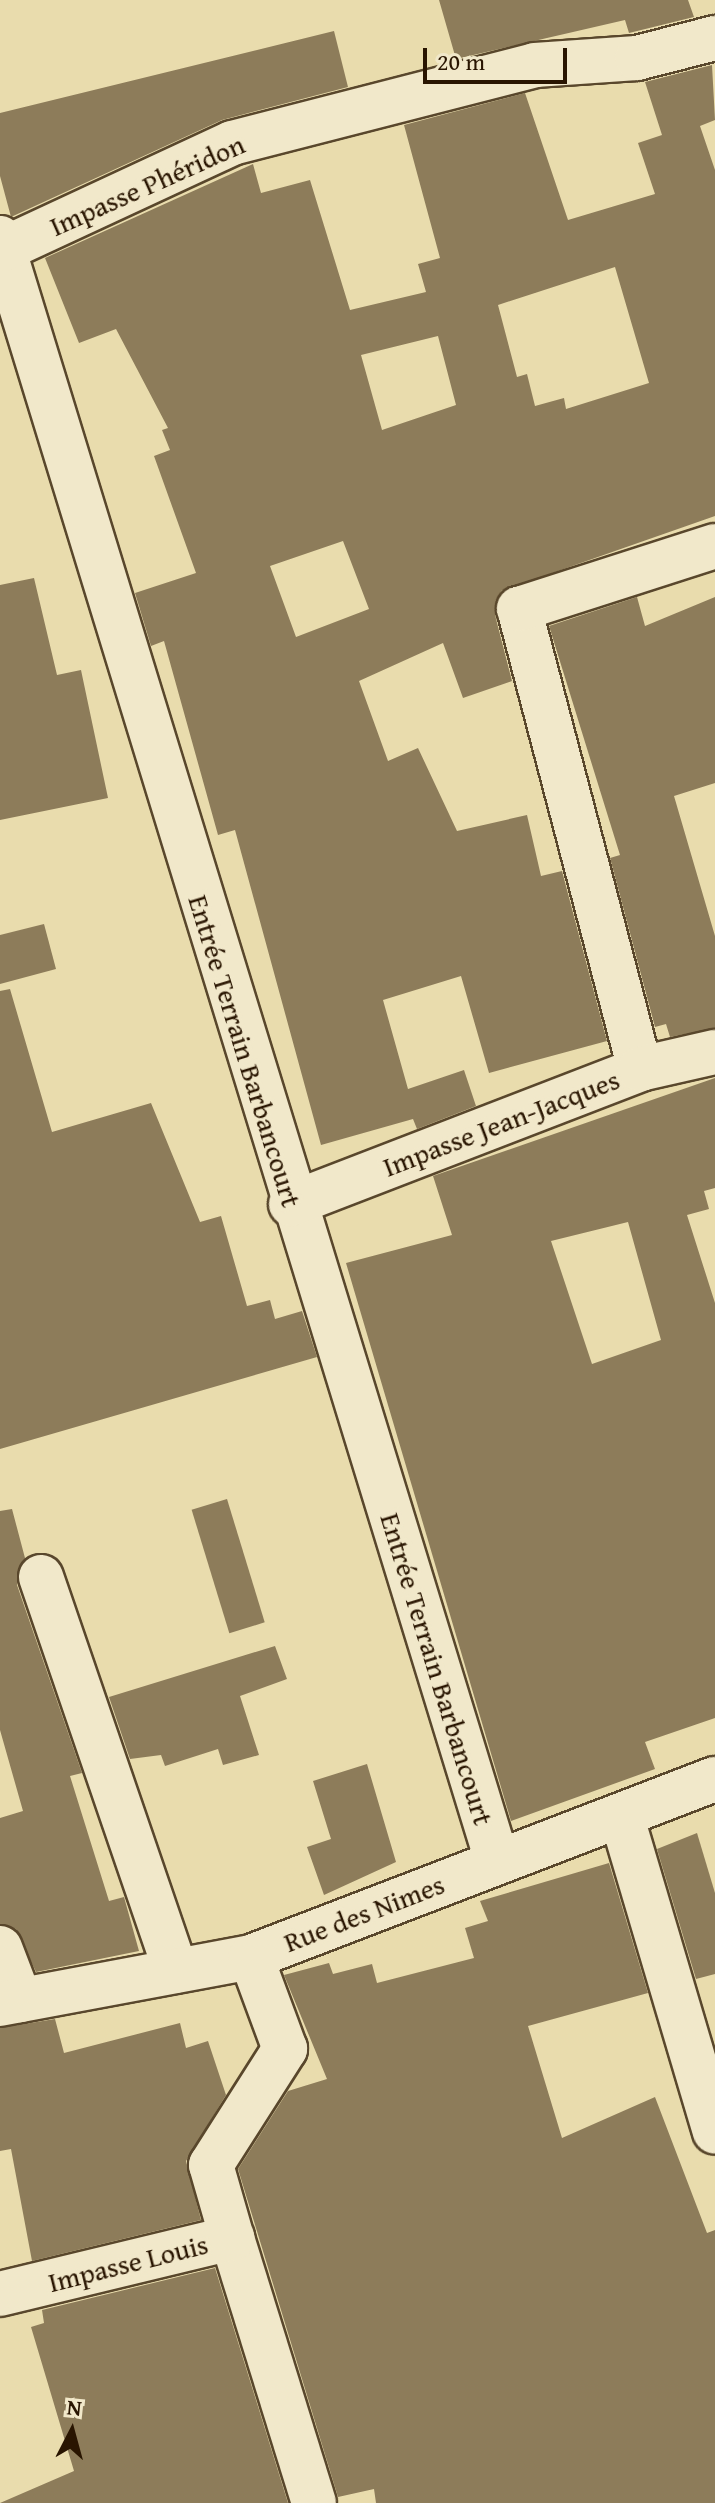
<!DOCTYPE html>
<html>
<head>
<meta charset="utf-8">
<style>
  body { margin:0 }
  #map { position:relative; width:715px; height:2503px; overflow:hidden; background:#e9dcad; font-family:"Gentium Book Plus",serif }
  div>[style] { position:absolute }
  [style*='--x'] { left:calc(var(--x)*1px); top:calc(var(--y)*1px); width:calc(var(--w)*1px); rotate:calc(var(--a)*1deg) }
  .building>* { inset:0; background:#8d7c5a; transform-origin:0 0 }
  .roads { filter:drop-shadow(2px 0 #59472c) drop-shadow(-2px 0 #59472c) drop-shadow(0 2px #59472c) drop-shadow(0 -2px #59472c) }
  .minor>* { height:44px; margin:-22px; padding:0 22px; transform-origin:22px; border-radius:22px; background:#f1e8ca }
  span { translate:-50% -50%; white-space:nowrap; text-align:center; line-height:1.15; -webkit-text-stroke:8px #f1e8ca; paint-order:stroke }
  .street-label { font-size:28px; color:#291501 }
  .north { position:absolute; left:32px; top:2391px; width:80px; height:80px; -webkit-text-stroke:6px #f1e8ca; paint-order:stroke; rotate:6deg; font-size:22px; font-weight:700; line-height:32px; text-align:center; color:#291501 }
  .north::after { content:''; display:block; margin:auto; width:28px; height:36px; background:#291501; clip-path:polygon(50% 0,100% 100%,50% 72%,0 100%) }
  .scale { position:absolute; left:423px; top:48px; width:144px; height:36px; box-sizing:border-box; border:4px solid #291501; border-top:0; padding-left:10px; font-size:24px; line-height:28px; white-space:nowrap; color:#291501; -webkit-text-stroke:6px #f1e8ca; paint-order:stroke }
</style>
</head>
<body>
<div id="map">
  <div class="building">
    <i style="clip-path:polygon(439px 0,688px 0,694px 17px,629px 33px,625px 20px,456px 59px)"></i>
    <i style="clip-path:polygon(334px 31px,348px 87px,222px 120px,11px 217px,0 176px,0 113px)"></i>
    <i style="clip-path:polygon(evenodd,712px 65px,715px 120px,700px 126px,715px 170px,715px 516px,501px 591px,495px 615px,512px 681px,463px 698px,443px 643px,359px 681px,388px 761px,418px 748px,457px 831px,527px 815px,541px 876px,562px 871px,607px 1041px,489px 1073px,461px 976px,383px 1000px,408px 1089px,464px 1070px,476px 1106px,417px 1129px,413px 1119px,321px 1145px,235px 830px,218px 835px,164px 641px,151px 646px,135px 593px,196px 573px,154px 456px,170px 450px,162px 430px,168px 428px,116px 329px,79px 343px,45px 258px,253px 164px,261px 193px,310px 180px,350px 310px,426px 292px,418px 264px,440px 258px,404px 125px,525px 93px,568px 220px,655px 194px,638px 143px,662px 135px,645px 82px,712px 65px,615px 267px,649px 383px,566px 409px,564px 398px,535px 406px,527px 374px,517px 377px,498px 305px,615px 267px,712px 65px,438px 336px,456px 405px,382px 430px,361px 355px,438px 336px,712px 65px,343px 541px,369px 609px,296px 637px,270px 566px,343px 541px)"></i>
    <i style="clip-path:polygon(34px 578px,57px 675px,81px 670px,108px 798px,0 820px,0 585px)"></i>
    <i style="clip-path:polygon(637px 597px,645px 626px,715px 597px,715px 783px,674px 796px,715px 936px,715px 1028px,670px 1037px,666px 1024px,655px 1027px,610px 858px,620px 855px,549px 626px)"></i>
    <i style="clip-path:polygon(44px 924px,56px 969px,0 984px,0 935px)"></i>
    <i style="clip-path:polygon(10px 989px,52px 1132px,151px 1103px,200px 1222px,221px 1216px,247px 1306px,270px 1300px,275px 1319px,302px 1311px,317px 1357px,0 1449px,0 991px)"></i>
    <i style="clip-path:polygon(evenodd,715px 1078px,715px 1188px,704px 1191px,709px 1209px,687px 1215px,715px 1303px,715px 1718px,645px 1742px,655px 1769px,511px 1821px,346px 1263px,452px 1235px,433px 1176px,715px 1078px,628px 1222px,661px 1340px,592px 1364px,551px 1241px,628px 1222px)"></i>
    <i style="left:227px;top:1499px;width:129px;height:37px;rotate:73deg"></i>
    <i style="clip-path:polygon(12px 1509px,25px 1558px,17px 1585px,82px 1773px,70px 1776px,109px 1901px,124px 1897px,139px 1951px,36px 1972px,16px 1929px,0 1924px,0 1818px,23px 1811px,0 1730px,0 1511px)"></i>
    <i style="clip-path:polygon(275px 1646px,287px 1679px,240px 1696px,259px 1755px,223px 1765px,218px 1749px,165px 1766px,161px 1755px,130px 1759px,109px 1697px)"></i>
    <i style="clip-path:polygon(367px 1764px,396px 1862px,324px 1895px,307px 1847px,331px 1839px,313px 1781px)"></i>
    <i style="clip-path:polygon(697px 1833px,715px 1893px,715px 1974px,696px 1979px,657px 1849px)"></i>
    <i style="clip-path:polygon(609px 1863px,648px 1993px,528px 2026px,562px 2138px,655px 2097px,707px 2233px,715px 2230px,715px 2503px,376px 2503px,374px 2489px,338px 2497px,238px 2169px,288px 2091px,327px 2079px,284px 1975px,329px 1963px,333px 1974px,372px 1964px,377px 1983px,474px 1958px,465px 1928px,488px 1921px,480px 1901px)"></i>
    <i style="clip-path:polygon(55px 2019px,64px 2053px,180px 2023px,186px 2048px,208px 2041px,226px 2095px,186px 2161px,201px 2220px,32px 2261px,11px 2149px,0 2151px,0 2028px)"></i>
    <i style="clip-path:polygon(215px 2268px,288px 2503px,0 2503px,74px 2471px,31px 2327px,44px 2323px,42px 2310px)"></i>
  </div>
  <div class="roads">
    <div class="minor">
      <i style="--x:0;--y:238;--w:1697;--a:72.97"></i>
      <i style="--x:4;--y:249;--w:251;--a:-24.9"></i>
      <i style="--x:232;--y:143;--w:313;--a:-14.4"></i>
      <i style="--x:535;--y:65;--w:102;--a:-3.9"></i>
      <i style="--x:637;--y:58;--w:81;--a:-14.4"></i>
      <i style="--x:640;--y:1069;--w:476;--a:-104.7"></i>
      <i style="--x:519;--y:609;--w:206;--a:-17.8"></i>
      <i style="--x:291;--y:1204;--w:374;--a:-21.1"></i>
      <i style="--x:640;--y:1069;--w:77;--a:-12.8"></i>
      <i style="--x:41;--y:1577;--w:416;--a:71.1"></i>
      <i style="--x:622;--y:1818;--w:327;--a:73.5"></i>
      <i style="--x:0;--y:1948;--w:56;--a:69"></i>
      <i style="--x:0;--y:2004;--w:255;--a:-10.6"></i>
      <i style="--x:251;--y:1957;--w:497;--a:-21"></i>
      <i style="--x:232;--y:2238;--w:277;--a:72.8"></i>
      <i style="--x:0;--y:2294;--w:239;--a:-13.6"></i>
      <i style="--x:232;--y:2238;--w:76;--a:-106"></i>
      <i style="--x:211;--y:2165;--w:138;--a:-57.5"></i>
      <i style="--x:285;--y:2049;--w:98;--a:-110.3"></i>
    </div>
  </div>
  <div class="street-label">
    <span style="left:147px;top:185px;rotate:-24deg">Impasse Phéridon</span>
    <span style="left:245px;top:1051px;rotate:73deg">Entrée Terrain Barbancourt</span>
    <span style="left:501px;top:1123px;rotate:-21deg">Impasse Jean-Jacques</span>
    <span style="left:437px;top:1669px;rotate:73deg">Entrée Terrain Barbancourt</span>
    <span style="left:364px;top:1913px;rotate:-21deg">Rue des Nimes</span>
    <span style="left:128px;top:2263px;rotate:-14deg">Impasse Louis</span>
  </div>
  <div class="north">N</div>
  <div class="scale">20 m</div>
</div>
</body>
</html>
